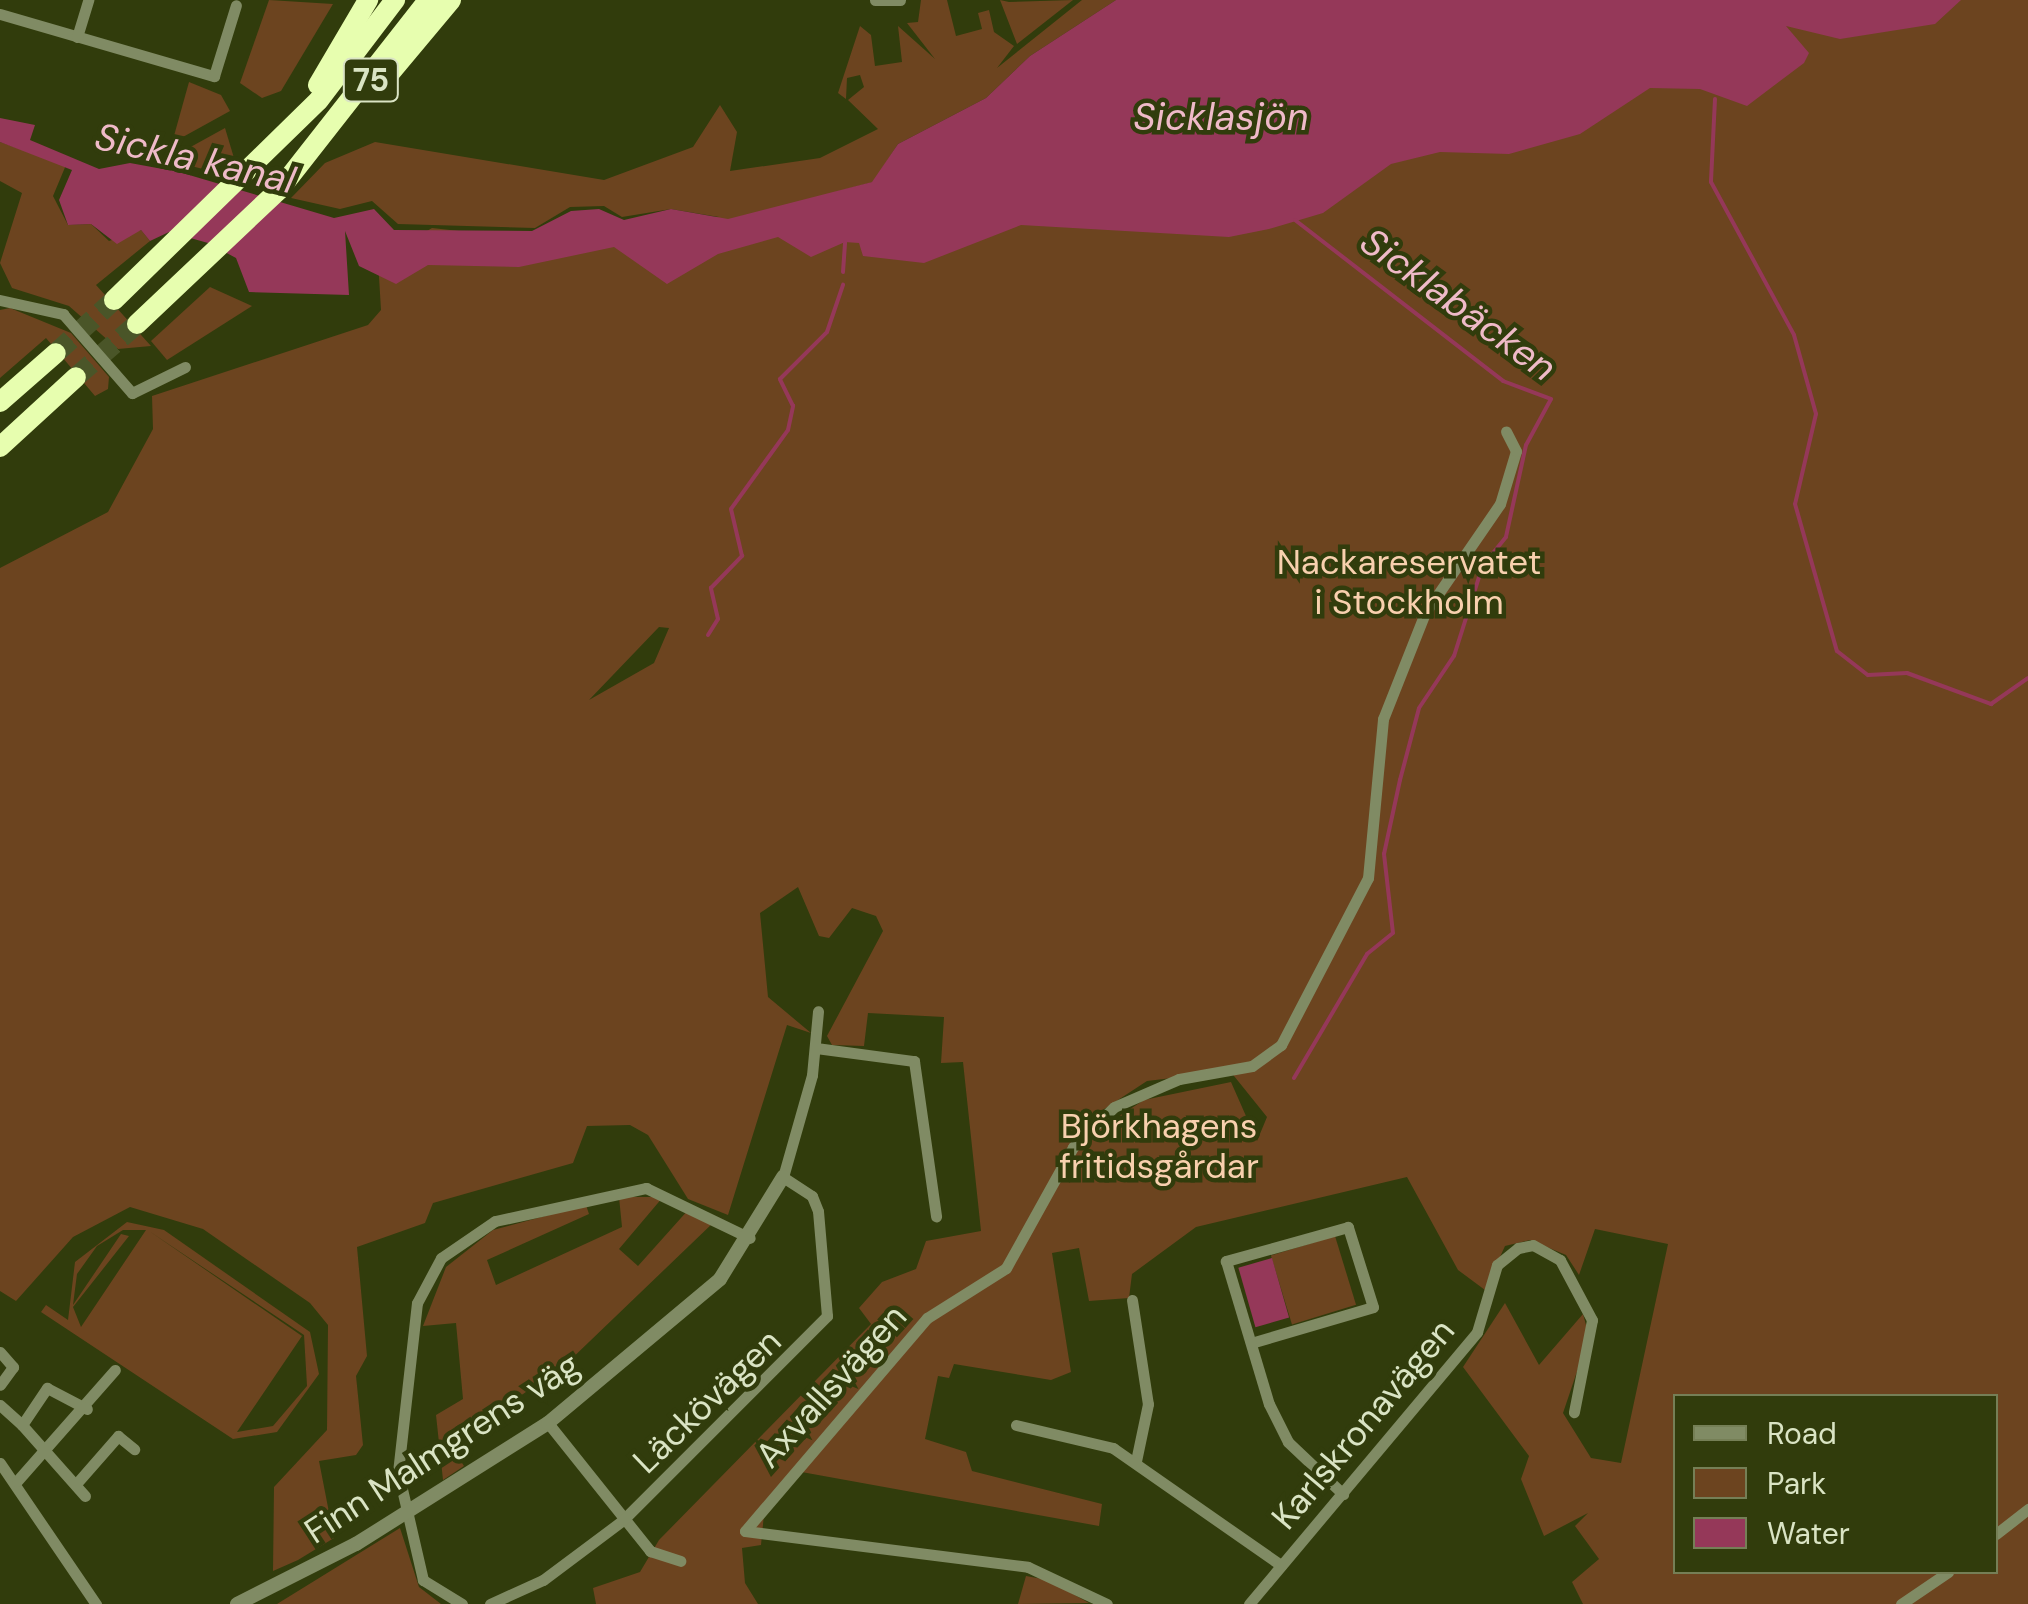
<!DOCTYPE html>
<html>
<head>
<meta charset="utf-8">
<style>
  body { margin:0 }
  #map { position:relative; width:2028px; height:1604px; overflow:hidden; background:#313c0c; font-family:"DM Sans",sans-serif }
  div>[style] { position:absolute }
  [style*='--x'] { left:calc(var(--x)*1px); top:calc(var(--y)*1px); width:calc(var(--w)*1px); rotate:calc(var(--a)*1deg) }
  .green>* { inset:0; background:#6c441f; transform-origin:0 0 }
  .water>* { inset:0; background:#953859; transform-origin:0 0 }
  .stream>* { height:4px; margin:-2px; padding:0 2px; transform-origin:2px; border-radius:2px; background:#953859 }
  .motorway-tunnel>* { height:20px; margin-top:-10px; transform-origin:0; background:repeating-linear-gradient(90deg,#4a5528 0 20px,transparent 0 30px) }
  .minor>* { height:11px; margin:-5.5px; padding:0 5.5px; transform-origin:5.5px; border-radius:5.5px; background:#808b64 }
  .tertiary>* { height:14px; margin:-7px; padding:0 7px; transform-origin:7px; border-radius:7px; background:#808b64 }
  .motorway>* { height:20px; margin:-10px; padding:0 10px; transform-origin:10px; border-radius:10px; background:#e7feaf }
  span { translate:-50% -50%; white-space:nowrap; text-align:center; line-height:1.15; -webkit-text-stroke:9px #313c0c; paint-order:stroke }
  .shield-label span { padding:2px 8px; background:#313c0c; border:2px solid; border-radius:8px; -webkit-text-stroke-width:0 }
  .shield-label { font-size:32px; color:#dae4c4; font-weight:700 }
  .park-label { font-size:35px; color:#f8d0ae }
  .street-label { font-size:35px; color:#dae4c4 }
  .water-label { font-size:38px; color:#efbac8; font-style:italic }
  .legend { position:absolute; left:1673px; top:1394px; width:325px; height:180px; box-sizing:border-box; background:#313c0c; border:2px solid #757f56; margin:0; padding:12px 18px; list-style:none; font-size:30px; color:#dae4c4 }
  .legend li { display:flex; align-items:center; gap:20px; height:50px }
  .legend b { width:50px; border:2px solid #757f56 }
</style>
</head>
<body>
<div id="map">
  <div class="green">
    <i style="clip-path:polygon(269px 0,333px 4px,281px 91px,262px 98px,240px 83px)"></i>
    <i style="clip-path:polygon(evenodd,921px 0,947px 0,956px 36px,982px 29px,978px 13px,989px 10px,994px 32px,1014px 46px,997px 68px,1082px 0,1116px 0,1030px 56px,986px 98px,898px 144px,873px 182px,762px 212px,858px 214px,1425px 0,2028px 0,2028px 1604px,1583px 1604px,1572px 1582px,1599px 1559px,1575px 1526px,1588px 1513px,1544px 1536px,1521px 1479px,1529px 1456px,1463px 1367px,1505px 1303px,1539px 1365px,1583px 1314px,1589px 1336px,1563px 1413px,1591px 1458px,1621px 1463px,1668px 1244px,1595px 1229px,1579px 1275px,1566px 1255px,1530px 1240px,1505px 1246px,1485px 1290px,1458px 1270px,1407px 1177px,1196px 1227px,1132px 1274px,1129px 1298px,1089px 1301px,1079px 1248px,1052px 1253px,1071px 1372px,1051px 1380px,954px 1364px,949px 1378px,938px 1376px,925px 1439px,966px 1452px,972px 1471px,1102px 1504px,1099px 1526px,796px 1471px,764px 1514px,761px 1545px,742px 1548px,745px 1583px,758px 1604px,596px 1604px,593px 1588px,640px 1572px,659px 1540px,871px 1324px,859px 1308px,882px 1282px,916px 1269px,926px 1241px,981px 1231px,963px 1062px,941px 1063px,944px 1017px,868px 1013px,864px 1046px,832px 1045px,827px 1036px,883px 931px,876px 916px,852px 908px,829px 938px,819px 936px,798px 887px,760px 913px,768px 997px,811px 1033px,787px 1025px,728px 1215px,688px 1199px,648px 1135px,630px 1125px,587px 1126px,573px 1163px,433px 1203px,425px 1223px,357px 1247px,367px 1356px,356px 1376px,363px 1445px,356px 1455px,319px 1461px,334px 1538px,298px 1560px,273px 1571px,274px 1487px,327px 1430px,328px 1325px,310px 1303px,203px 1229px,130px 1207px,73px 1237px,16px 1301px,0 1291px,0 568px,108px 512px,153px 429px,152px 396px,368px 325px,381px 310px,378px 260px,432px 228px,495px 235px,719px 217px,671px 209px,622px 217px,604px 206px,570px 207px,535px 228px,398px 224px,372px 201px,340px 209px,291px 198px,325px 163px,375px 142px,604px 180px,693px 147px,720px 105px,737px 132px,730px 171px,820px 158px,878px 129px,848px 100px,864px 87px,860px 75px,847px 78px,846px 99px,838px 93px,860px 26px,871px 35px,875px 66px,902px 62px,898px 26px,935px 59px,907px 23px,918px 22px,921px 0,659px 627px,669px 628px,654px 663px,589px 700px,659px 627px,921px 0,1230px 1071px,1267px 1117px,1257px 1141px,1231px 1082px,1144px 1100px,1067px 1150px,1095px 1115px,1147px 1081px,1230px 1071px,921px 0,1676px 1396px,1996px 1396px,1996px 1572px,1676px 1572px,1676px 1396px)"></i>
    <i style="clip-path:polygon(1000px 0,1009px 2px,1073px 0,1017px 44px)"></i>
    <i style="clip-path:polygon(189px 82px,221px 95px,230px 111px,172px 143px)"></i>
    <i style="clip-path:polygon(225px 128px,234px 158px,207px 170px,167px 160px)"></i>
    <i style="clip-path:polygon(0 142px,66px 165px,53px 196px,68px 225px,91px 224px,109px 241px,141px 230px,150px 241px,96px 285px,151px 346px,118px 349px,69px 306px,12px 288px,0 263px,22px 193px,0 181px)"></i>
    <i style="clip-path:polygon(210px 287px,252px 306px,167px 360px,151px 341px)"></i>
    <i style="clip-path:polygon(10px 308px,71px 333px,109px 377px,108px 389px,95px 396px,46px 338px,0 378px,0 310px)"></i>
    <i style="clip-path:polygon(619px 1197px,663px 1197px,619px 1249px,638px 1266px,689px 1209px,715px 1221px,564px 1366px,450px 1444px,464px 1466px,443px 1480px,436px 1415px,463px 1399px,456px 1323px,423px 1326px,446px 1267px,493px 1230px,586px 1205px,589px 1214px,487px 1260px,496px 1285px,622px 1227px)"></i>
    <i style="clip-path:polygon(evenodd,127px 1222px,164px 1230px,310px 1332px,319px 1374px,277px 1432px,233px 1439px,41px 1312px,46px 1305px,68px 1320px,75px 1262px,127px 1222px,123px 1230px,146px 1230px,81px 1327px,73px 1307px,129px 1236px,121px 1234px,73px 1305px,77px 1274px,97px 1246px,123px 1230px,127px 1222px,149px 1231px,304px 1335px,307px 1386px,273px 1426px,237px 1432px,302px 1336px,149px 1231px)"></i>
    <i style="left:1335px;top:1236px;width:72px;height:67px;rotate:73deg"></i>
    <i style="clip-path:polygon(400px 1528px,419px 1587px,441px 1604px,277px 1604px)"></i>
    <i style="clip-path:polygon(1026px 1576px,1048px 1580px,1089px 1603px,1018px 1604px)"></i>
  </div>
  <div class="water">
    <i style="clip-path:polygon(1116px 0,1961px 0,1935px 24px,1840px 39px,1786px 26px,1809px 53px,1804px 63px,1747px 106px,1700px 89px,1650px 88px,1580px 134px,1509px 154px,1440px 152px,1391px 164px,1323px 213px,1269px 229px,1229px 237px,1021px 225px,924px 263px,863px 256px,859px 243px,845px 242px,811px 257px,778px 237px,718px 254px,667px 284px,614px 247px,519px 267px,428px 265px,396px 284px,359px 266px,345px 231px,349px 295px,249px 292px,236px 258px,208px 243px,169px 232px,150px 241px,141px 230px,117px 244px,91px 224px,68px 225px,59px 200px,72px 170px,0 142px,0 118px,35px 125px,30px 140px,99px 169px,130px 163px,179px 172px,334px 218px,374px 209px,394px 230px,532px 231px,571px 211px,599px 209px,624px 220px,671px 209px,728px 219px,872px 182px,898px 144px,986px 98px,1030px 56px)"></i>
    <i style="left:1272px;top:1258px;width:62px;height:35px;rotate:74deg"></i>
  </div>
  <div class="stream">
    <i style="--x:1715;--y:99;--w:83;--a:92.8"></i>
    <i style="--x:1711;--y:182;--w:174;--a:61.5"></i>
    <i style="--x:1794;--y:335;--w:82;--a:74.4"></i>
    <i style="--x:1816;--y:414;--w:92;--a:103.1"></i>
    <i style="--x:1795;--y:504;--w:153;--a:74.1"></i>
    <i style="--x:1837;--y:651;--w:39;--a:38"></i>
    <i style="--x:1868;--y:675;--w:39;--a:-3"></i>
    <i style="--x:1907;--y:673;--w:90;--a:20.3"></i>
    <i style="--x:1991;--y:704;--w:45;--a:-35.1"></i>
    <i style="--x:1295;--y:220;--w:263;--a:37.7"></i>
    <i style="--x:1503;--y:381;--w:51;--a:20.6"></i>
    <i style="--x:1551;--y:399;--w:52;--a:118.5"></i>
    <i style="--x:1526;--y:445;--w:94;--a:102.3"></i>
    <i style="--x:1506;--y:537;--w:28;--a:129"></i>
    <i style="--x:843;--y:272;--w:30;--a:-86"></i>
    <i style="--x:708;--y:635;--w:19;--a:-58"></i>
    <i style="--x:718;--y:619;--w:32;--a:-103"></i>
    <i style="--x:711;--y:588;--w:45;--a:-45.9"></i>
    <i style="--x:742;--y:556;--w:48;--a:-103.2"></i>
    <i style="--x:731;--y:509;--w:97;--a:-54.2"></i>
    <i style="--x:788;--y:430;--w:25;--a:-78"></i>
    <i style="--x:793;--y:406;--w:30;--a:-116"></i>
    <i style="--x:780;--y:379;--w:66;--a:-45"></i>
    <i style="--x:827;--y:332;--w:50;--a:-71.2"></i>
    <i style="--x:1294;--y:1078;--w:144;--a:-59.5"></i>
    <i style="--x:1367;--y:954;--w:33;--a:-39"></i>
    <i style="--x:1393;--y:933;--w:80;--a:-96.5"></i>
    <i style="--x:1384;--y:854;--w:76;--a:-77.8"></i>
    <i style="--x:1400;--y:780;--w:74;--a:-75.2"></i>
    <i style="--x:1419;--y:708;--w:63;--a:-56.1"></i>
    <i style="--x:1454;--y:656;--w:89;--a:-72.4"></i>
  </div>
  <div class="motorway-tunnel">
    <i style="--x:56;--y:353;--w:79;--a:-42.4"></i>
    <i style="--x:76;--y:377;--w:81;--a:-41"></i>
  </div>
  <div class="minor">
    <i style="--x:875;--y:0;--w:25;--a:0"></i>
    <i style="--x:0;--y:14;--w:223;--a:16.2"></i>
    <i style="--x:214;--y:76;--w:74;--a:-72.8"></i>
    <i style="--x:77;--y:37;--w:39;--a:-73"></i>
    <i style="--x:0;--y:300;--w:65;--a:12.5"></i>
    <i style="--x:63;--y:314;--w:105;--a:48.9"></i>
    <i style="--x:132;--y:393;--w:59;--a:-26.1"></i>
    <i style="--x:816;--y:1048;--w:99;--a:7.6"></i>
    <i style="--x:914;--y:1061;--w:157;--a:81.9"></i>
    <i style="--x:1132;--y:1300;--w:105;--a:81.3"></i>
    <i style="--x:1148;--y:1404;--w:58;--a:101.9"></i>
    <i style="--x:1251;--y:1343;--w:127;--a:-16.4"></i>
    <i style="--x:1373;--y:1307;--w:84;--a:-107.4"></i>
    <i style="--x:1348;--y:1227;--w:127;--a:164.4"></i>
    <i style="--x:1226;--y:1261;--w:149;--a:73.3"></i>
    <i style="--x:1269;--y:1404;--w:42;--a:63.4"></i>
    <i style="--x:1288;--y:1442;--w:76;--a:43.4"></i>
    <i style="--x:0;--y:1352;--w:20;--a:49"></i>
    <i style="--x:13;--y:1367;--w:22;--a:126"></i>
    <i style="--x:0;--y:1405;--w:30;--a:42"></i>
    <i style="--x:548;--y:1423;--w:164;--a:51.4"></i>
    <i style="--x:650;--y:1551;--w:32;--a:18"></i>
    <i style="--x:1016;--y:1425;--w:100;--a:13.3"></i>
    <i style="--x:1113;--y:1448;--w:205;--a:34.9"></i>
    <i style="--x:0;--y:1463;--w:171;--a:55.8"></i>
    <i style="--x:17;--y:1481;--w:148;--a:-48.6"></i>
    <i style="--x:76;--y:1484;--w:64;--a:-48.8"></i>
    <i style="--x:118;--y:1436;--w:21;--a:39"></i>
    <i style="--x:85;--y:1496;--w:95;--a:-131.6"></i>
    <i style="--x:22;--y:1425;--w:45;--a:-56"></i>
    <i style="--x:47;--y:1388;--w:45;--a:27.7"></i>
    <i style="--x:745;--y:1531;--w:280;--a:-49.5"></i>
    <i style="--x:927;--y:1318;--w:93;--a:-32.3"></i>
    <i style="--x:1006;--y:1268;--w:138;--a:-61"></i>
    <i style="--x:1073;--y:1147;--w:57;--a:-44.3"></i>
    <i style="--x:1114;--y:1107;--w:71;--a:-23.3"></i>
    <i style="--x:1179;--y:1079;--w:74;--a:-10.1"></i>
    <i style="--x:1252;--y:1066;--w:36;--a:-36"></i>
    <i style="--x:1281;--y:1045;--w:188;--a:-62.5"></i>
    <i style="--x:1368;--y:878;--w:160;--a:-84.6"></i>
    <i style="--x:1383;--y:719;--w:114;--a:-68.4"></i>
    <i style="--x:1425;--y:613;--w:132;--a:-55.5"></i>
    <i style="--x:1500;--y:504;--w:55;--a:-73.2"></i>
    <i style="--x:1516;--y:451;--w:22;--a:-117"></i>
    <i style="--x:745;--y:1531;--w:285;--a:7.2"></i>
    <i style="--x:1028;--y:1567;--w:87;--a:25.1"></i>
    <i style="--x:1996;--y:1534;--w:41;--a:-38"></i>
    <i style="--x:462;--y:1604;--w:46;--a:-148.4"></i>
    <i style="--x:423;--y:1580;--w:111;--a:-103"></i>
    <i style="--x:398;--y:1472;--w:170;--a:-83.6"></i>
    <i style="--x:417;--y:1303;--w:51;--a:-61.9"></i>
    <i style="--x:441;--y:1258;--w:65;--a:-34.4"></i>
    <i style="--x:495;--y:1221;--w:155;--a:-12.3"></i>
    <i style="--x:646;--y:1188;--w:115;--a:25.7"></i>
    <i style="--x:490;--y:1604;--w:58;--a:-24.4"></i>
    <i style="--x:543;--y:1580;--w:99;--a:-36.8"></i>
    <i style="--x:622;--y:1521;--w:290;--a:-45"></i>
    <i style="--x:827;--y:1316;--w:105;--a:-94.9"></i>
    <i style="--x:818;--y:1211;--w:16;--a:-112"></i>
    <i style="--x:812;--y:1196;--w:35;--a:-147"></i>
    <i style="--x:783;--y:1177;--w:106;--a:-74.1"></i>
    <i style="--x:812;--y:1075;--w:64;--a:-84.6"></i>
    <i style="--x:1249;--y:1604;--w:355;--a:-50"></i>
    <i style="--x:1477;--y:1332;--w:70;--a:-73.4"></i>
    <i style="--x:1497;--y:1265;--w:27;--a:-39"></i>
    <i style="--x:1518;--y:1248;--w:15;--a:-11"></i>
    <i style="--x:1533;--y:1245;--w:31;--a:29"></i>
    <i style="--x:1560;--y:1260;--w:68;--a:61.9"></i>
    <i style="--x:1592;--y:1320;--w:94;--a:101.1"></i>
    <i style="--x:1901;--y:1604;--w:57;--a:-34.2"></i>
  </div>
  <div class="tertiary">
    <i style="--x:237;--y:1604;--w:133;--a:-26.8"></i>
    <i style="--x:356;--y:1544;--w:227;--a:-32.2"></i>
    <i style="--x:548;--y:1423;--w:224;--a:-39.9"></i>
    <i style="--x:720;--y:1279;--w:120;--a:-58.3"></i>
  </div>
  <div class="motorway">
    <i style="--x:385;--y:79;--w:103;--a:-50.1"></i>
    <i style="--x:318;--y:85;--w:99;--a:-59.5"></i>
    <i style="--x:114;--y:300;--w:286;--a:-44.3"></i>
    <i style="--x:319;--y:100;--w:126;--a:-52.8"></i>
    <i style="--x:137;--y:324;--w:197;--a:-43.4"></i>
    <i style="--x:280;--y:189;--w:240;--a:-51.9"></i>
    <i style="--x:0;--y:402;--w:74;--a:-41.2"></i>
    <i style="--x:0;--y:447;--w:103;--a:-42.6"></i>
  </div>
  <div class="shield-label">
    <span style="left:371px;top:80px">75</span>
  </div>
  <div class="park-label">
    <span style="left:1409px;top:582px">Nackareservatet<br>i Stockholm</span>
    <span style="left:1159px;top:1146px">Björkhagens<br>fritidsgårdar</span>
  </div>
  <div class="street-label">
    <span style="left:831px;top:1386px;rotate:-48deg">Axvallsvägen</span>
    <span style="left:707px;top:1401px;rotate:-44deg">Läckövägen</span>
    <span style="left:1363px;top:1424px;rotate:-50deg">Karlskronavägen</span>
    <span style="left:442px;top:1448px;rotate:-33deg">Finn Malmgrens väg</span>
  </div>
  <div class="water-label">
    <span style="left:1221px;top:118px">Sicklasjön</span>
    <span style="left:195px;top:159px;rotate:13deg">Sickla kanal</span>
    <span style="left:1458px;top:305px;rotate:36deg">Sicklabäcken</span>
  </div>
  <ul class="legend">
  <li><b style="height:12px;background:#808b64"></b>Road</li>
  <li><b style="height:28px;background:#6c441f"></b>Park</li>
  <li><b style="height:28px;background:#953859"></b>Water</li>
  </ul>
</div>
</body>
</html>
